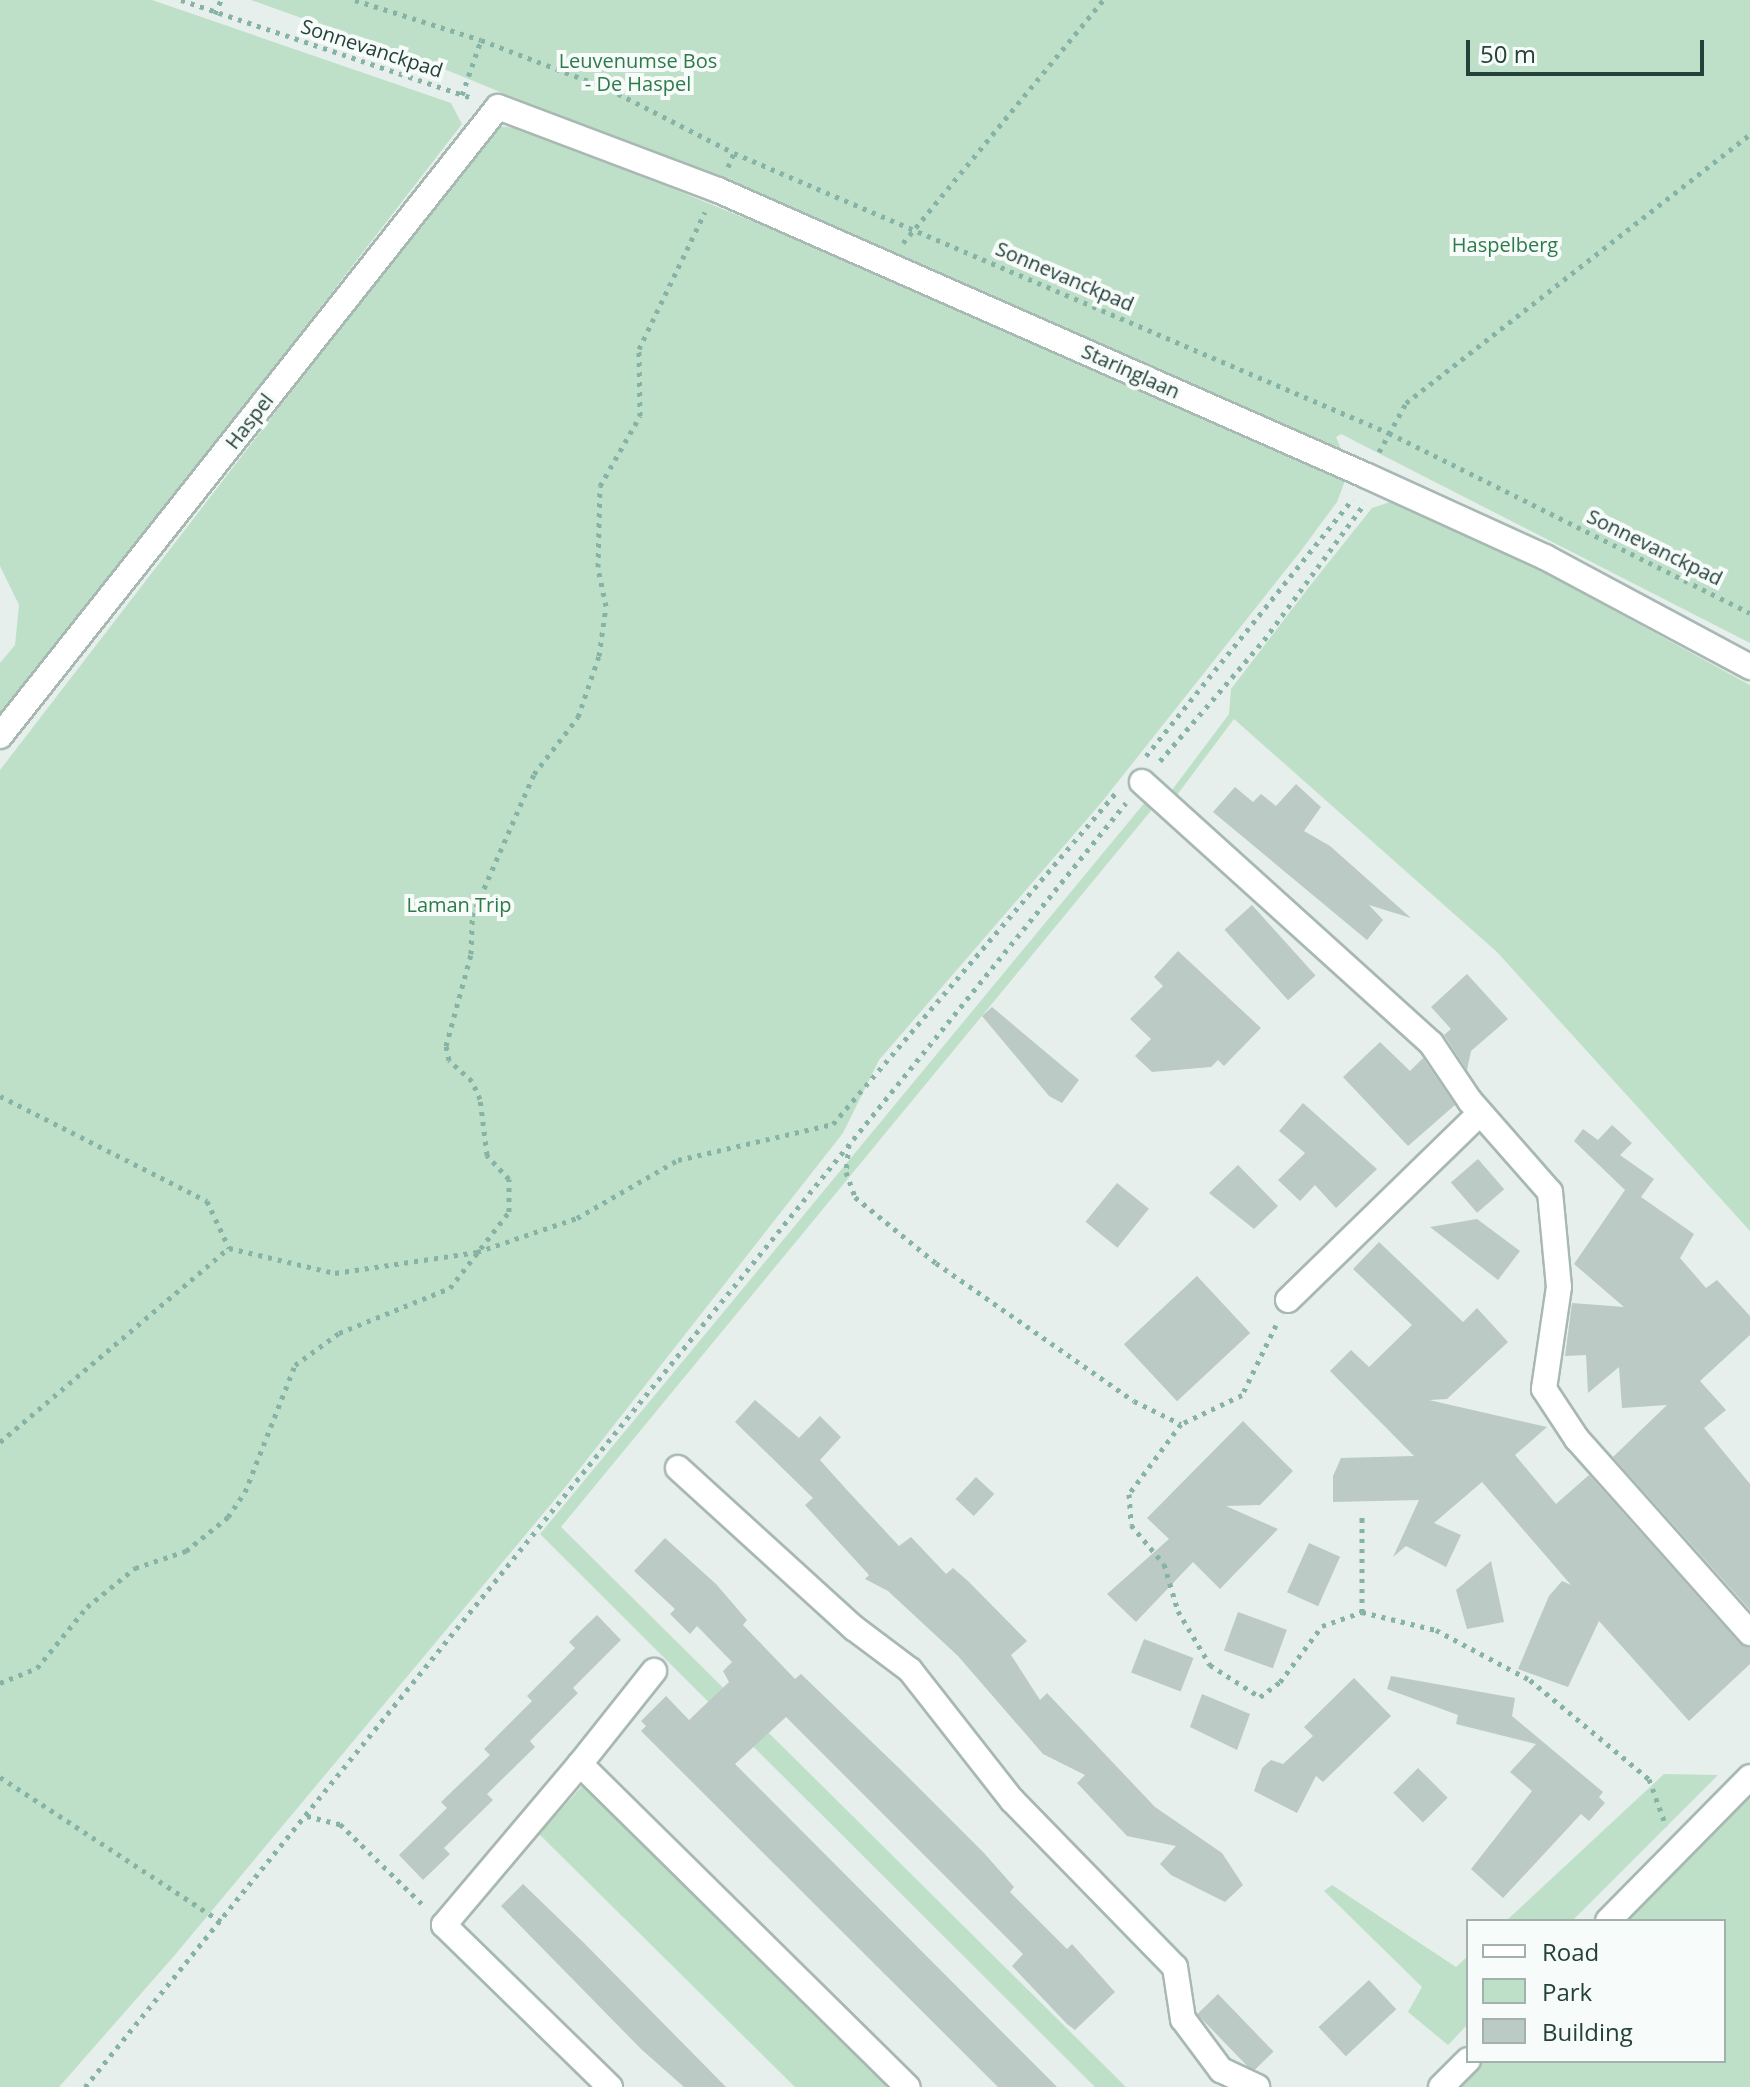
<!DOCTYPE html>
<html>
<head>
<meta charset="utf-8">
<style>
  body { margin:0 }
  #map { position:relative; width:1750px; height:2087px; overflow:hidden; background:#e6efeb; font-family:"Open Sans",sans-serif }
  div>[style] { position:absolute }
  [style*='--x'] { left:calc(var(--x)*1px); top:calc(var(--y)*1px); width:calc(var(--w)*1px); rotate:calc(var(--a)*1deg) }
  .green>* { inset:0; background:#bfe0c8 }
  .building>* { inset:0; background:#bbcac4; transform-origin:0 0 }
  .path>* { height:5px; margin-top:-2.5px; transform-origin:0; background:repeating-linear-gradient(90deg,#86b3a5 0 4px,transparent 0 10px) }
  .roads { filter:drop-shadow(2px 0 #a8b8b2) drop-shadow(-2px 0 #a8b8b2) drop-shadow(0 2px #a8b8b2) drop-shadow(0 -2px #a8b8b2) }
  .minor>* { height:24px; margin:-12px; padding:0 12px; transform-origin:12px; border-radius:12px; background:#fff }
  span { translate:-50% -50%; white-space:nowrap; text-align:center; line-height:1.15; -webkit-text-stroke:8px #f7fbf9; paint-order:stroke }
  .street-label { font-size:20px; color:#24423a }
  .park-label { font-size:20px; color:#2d7a4b }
  .legend { position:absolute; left:1466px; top:1919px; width:260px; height:144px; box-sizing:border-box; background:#f7fbf9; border:2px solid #a3b1ad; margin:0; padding:10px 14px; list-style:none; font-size:24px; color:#24423a }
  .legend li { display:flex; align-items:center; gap:16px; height:40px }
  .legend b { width:40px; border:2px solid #a3b1ad }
  .scale { position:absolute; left:1466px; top:40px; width:238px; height:36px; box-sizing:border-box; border:4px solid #24423a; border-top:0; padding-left:10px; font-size:24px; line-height:28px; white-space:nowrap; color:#24423a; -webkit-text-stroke:6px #f7fbf9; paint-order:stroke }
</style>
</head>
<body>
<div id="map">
  <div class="green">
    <i style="clip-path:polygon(0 0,152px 0,451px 103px,462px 124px,0 722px,0 663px,15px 645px,19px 605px,0 566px)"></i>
    <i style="clip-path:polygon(251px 0,1750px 0,1750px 643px,1341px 434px,1336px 437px,1344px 456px,908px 260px,449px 71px)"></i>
    <i style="clip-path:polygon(496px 126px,527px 129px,884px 275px,1346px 478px,1337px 502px,1300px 552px,1101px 803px,879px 1060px,843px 1133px,567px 1485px,174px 1956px,59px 2087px,0 2087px,0 770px)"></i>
    <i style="clip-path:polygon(1390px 502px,1538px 569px,1750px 685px,1750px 1231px,1497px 952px,1234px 719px,1177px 795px,1172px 790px,1229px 714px,1231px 689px,1309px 587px,1372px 508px)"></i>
    <i style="clip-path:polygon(1146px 801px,1154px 807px,561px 1527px,1126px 2087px,1095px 2087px,540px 1534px)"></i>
    <i style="clip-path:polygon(1664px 1774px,1718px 1775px,1572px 1921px,1506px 1921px)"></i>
    <i style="clip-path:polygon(584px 1784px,891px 2087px,795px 2087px,539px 1834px)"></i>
    <i style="clip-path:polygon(1750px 1790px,1750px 2087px,1454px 2087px,1480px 2061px,1724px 2061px,1724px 1921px,1621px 1921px)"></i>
    <i style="clip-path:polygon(1332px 1885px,1456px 1967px,1468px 1956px,1468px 2024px,1448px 2045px,1408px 2012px,1422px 1987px,1324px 1891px)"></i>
  </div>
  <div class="building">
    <i style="clip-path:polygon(1296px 784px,1321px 807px,1304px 831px,1330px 846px,1411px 918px,1369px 905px,1383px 920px,1367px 940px,1213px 812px,1235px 787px,1253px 802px,1261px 794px,1276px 806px)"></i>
    <i style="left:1252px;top:905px;width:95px;height:37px;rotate:48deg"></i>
    <i style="clip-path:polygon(1178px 951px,1261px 1028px,1224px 1066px,1218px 1060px,1211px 1067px,1152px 1072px,1135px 1056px,1151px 1039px,1130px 1019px,1163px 986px,1154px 977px)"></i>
    <i style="clip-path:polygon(1467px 974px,1508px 1019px,1471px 1051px,1467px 1070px,1444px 1035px,1451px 1029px,1431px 1007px)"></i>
    <i style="clip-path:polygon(992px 1007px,1079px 1080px,1062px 1103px,1049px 1096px,982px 1016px)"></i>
    <i style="clip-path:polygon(1380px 1042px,1410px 1071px,1423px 1058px,1455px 1105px,1408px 1146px,1343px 1077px)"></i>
    <i style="clip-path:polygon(1303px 1103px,1377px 1169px,1336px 1208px,1315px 1185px,1300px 1201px,1278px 1180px,1305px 1153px,1279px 1131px)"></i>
    <i style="clip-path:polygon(1612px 1125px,1632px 1143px,1620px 1155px,1654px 1179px,1641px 1197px,1694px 1234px,1680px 1258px,1706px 1288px,1717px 1280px,1750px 1316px,1750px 1335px,1700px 1381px,1726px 1410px,1704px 1428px,1750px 1484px,1750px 1610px,1613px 1457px,1667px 1405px,1622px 1408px,1619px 1367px,1588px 1393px,1586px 1355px,1565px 1356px,1572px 1303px,1624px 1307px,1574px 1264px,1625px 1190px,1574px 1141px,1583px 1129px,1598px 1140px)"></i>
    <i style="left:1478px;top:1159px;width:40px;height:36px;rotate:49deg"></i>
    <i style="clip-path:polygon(1238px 1165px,1278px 1206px,1254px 1229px,1209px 1193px)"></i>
    <i style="left:1117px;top:1183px;width:41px;height:50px;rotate:39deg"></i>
    <i style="clip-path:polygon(1477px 1219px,1520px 1251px,1498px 1280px,1430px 1227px)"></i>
    <i style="clip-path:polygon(1379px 1242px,1463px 1322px,1477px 1308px,1508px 1342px,1447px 1399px,1429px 1400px,1547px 1427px,1515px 1455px,1556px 1504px,1589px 1475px,1739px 1643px,1750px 1648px,1750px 1664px,1689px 1721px,1599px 1621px,1568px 1687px,1518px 1669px,1549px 1596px,1562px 1581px,1571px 1585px,1482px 1482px,1434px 1523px,1461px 1535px,1446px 1567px,1406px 1546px,1393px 1557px,1419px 1500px,1333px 1502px,1333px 1476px,1341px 1458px,1414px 1456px,1330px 1371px,1351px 1350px,1369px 1367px,1412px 1325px,1353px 1269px)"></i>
    <i style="left:1197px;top:1276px;width:78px;height:100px;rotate:47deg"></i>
    <i style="clip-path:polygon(755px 1400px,799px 1438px,820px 1416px,841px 1437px,820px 1460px,846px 1489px,899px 1546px,911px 1537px,946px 1574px,953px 1568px,968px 1581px,1027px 1641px,1011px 1655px,1040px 1700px,1047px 1693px,1155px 1807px,1222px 1853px,1243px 1885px,1225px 1902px,1171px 1875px,1160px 1864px,1176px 1846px,1127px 1836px,1077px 1783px,1085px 1775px,1043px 1754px,958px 1656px,888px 1591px,865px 1579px,869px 1575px,805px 1505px,813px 1498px,735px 1422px)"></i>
    <i style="clip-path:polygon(1243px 1421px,1293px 1471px,1260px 1505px,1226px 1506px,1278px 1529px,1220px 1589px,1193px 1562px,1136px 1622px,1107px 1594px,1169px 1539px,1147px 1518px)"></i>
    <i style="left:976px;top:1477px;width:25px;height:30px;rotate:43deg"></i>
    <i style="clip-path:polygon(665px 1538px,716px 1584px,747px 1620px,743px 1625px,795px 1679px,801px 1674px,901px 1770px,984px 1853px,1014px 1887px,1010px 1892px,1067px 1949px,1072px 1944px,1115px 1992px,1075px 2030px,1067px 2024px,1012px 1966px,1023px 1954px,786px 1717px,735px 1764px,1057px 2087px,998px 2087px,641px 1731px,646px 1726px,641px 1721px,666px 1696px,689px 1720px,729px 1682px,723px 1671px,732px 1662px,697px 1626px,690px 1634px,670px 1614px,675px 1609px,634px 1571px)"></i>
    <i style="left:1309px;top:1543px;width:34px;height:54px;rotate:24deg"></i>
    <i style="clip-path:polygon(1491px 1561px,1504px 1622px,1467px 1629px,1456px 1590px)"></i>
    <i style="left:1238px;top:1612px;width:52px;height:41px;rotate:20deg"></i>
    <i style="clip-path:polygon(597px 1615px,621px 1640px,573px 1688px,578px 1693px,530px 1741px,535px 1747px,487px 1794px,493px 1800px,444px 1848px,450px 1854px,423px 1880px,399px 1855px,447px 1808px,441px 1802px,490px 1755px,484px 1749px,532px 1701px,527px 1696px,575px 1648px,569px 1642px)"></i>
    <i style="left:1144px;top:1639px;width:53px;height:36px;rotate:21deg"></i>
    <i style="clip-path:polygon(1391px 1676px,1515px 1698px,1512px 1716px,1603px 1792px,1599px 1797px,1605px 1803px,1589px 1821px,1581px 1814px,1503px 1898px,1471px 1869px,1532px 1791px,1510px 1772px,1536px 1744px,1456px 1724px,1458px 1715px,1387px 1689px)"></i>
    <i style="clip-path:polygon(1354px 1678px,1391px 1716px,1323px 1782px,1316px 1776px,1297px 1813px,1254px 1791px,1262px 1768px,1271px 1760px,1283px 1764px,1313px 1736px,1304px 1727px)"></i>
    <i style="clip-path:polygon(1202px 1694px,1250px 1714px,1237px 1750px,1190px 1727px)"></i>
    <i style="left:1418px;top:1768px;width:42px;height:35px;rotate:45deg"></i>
    <i style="clip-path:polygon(523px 1884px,583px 1942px,726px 2087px,684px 2087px,641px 2049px,501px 1906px)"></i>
    <i style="left:1369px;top:1980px;width:40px;height:69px;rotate:47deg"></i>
    <i style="left:1218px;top:1994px;width:80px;height:29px;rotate:46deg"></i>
  </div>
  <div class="path">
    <i style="--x:181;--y:0;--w:307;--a:18.6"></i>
    <i style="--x:355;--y:0;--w:132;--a:17.6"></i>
    <i style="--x:481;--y:40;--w:137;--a:20.9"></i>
    <i style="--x:609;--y:89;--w:140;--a:27.1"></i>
    <i style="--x:734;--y:153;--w:712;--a:23.15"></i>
    <i style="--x:1389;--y:433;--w:403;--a:26.5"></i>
    <i style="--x:215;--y:14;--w:15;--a:-67"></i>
    <i style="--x:462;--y:95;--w:58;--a:-70.9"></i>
    <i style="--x:728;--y:167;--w:15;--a:-67"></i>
    <i style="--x:903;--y:243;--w:315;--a:-50.5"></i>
    <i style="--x:1379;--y:452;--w:56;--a:-61.1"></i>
    <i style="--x:1406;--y:403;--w:437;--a:-38"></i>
    <i style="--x:1146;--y:756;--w:330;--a:-51.2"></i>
    <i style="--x:1160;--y:761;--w:160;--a:-49.3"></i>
    <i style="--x:1264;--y:640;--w:170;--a:-53.6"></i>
    <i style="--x:0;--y:1096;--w:232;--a:26.9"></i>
    <i style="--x:207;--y:1201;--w:52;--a:64.9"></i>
    <i style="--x:849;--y:1144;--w:28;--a:96"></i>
    <i style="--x:846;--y:1172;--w:27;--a:70"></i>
    <i style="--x:855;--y:1197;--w:104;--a:39.2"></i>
    <i style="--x:936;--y:1263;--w:241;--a:34.9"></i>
    <i style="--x:1134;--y:1401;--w:52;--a:26.1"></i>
    <i style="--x:1276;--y:1325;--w:78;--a:115.9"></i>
    <i style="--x:1242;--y:1395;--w:68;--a:154.6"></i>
    <i style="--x:1181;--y:1424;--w:87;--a:126.6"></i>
    <i style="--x:1129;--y:1494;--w:31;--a:86"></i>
    <i style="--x:1131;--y:1525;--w:51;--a:49.8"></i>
    <i style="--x:1164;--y:1564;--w:49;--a:73.4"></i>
    <i style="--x:1178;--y:1611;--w:63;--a:59.3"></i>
    <i style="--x:1210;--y:1665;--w:59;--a:32.6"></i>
    <i style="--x:1260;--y:1697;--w:25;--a:-37"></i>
    <i style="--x:1280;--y:1682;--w:70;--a:-53.1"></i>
    <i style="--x:1322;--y:1626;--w:42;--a:-19.3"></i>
    <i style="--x:1362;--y:1612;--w:76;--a:13.7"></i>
    <i style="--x:1436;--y:1630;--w:106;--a:28"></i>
    <i style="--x:1530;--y:1680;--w:155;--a:39.8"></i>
    <i style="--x:1649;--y:1779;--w:50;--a:70.1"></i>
    <i style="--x:0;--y:1442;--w:300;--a:-40.3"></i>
    <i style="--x:229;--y:1248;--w:109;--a:13.3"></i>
    <i style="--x:335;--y:1273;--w:144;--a:-8.4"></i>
    <i style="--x:477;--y:1252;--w:106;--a:-18.8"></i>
    <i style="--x:577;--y:1218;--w:116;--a:-29.9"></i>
    <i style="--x:678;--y:1160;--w:159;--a:-13.1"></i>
    <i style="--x:833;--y:1124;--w:437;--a:-49.5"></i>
    <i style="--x:1362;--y:1612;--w:96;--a:-90"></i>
    <i style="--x:0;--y:1683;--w:40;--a:-22"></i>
    <i style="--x:37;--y:1668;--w:79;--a:-50.7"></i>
    <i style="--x:87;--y:1607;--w:62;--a:-39.1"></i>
    <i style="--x:135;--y:1568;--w:54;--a:-18.4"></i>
    <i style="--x:186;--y:1551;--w:54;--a:-39"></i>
    <i style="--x:228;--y:1517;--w:30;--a:-56"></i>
    <i style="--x:245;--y:1492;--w:136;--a:-68.5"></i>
    <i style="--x:295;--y:1365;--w:54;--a:-36"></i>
    <i style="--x:339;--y:1333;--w:120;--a:-22.1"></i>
    <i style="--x:450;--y:1288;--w:96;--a:-52.2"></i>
    <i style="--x:509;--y:1212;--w:33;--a:-90"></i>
    <i style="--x:509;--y:1179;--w:33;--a:-133"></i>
    <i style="--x:487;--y:1155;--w:56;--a:-97.1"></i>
    <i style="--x:480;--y:1099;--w:20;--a:-114"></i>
    <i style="--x:472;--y:1081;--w:31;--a:-138"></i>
    <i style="--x:449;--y:1060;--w:14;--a:-102"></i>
    <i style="--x:446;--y:1046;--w:95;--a:-74.8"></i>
    <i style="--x:471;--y:954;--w:38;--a:-88"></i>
    <i style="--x:472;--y:916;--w:155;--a:-66.4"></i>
    <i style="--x:534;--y:774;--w:72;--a:-52.3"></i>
    <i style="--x:578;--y:717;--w:65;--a:-71"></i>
    <i style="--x:599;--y:656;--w:50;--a:-82"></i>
    <i style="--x:606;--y:606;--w:40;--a:-102"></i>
    <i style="--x:598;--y:567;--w:81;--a:-88.6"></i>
    <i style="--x:600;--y:486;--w:81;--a:-60.3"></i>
    <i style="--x:640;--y:416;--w:67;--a:-90.9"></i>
    <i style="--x:639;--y:349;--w:152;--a:-64.3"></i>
    <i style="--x:0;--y:1777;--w:265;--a:33.2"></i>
    <i style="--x:307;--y:1816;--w:34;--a:14"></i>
    <i style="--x:340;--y:1824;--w:120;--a:44.3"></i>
    <i style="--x:85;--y:2087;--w:1653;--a:-50.97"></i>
  </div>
  <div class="roads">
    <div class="minor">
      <i style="--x:0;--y:736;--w:802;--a:-51.63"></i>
      <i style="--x:498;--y:107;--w:235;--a:20.7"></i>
      <i style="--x:718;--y:190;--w:709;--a:23.78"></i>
      <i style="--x:1367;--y:476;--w:196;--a:24.5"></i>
      <i style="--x:1545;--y:557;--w:233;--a:28.2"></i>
      <i style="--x:1142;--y:782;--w:389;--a:42.1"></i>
      <i style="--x:1431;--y:1043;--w:70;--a:56.1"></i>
      <i style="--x:1470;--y:1101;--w:121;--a:48.7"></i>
      <i style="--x:1550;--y:1192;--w:95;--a:84.6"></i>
      <i style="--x:1559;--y:1287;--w:103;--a:98.4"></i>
      <i style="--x:1544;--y:1389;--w:60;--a:56.6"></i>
      <i style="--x:1577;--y:1439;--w:260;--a:48.3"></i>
      <i style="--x:1288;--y:1300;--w:268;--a:-44.2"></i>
      <i style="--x:678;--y:1468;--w:238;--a:42.3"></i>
      <i style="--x:854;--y:1628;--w:70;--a:36.9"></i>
      <i style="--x:910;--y:1670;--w:165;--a:51.9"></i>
      <i style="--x:1012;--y:1800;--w:233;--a:45.7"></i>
      <i style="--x:1175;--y:1967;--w:53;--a:81.3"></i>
      <i style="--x:1183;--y:2019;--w:64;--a:53.3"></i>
      <i style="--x:1221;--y:2070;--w:40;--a:25"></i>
      <i style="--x:580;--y:1764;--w:119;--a:-51.5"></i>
      <i style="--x:1608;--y:1921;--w:202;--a:-45.4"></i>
      <i style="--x:610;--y:2087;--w:232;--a:-135.7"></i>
      <i style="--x:444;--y:1925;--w:211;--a:-49.8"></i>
      <i style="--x:580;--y:1764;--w:460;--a:44.6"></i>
      <i style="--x:1441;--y:2087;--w:38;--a:-45"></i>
    </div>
  </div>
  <div class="street-label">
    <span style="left:372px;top:48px;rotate:18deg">Sonnevanckpad</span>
    <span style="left:1065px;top:276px;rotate:23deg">Sonnevanckpad</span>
    <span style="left:1131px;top:371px;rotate:24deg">Staringlaan</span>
    <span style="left:249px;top:421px;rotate:-52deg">Haspel</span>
    <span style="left:1655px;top:547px;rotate:26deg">Sonnevanckpad</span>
  </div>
  <div class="park-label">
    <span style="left:638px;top:72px">Leuvenumse Bos<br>- De Haspel</span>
    <span style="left:1505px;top:244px">Haspelberg</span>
    <span style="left:459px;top:904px">Laman Trip</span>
  </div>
  <ul class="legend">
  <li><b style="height:10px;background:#fff"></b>Road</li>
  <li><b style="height:22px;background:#bfe0c8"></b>Park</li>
  <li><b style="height:22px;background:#bbcac4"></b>Building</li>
  </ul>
  <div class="scale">50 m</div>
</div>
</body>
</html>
